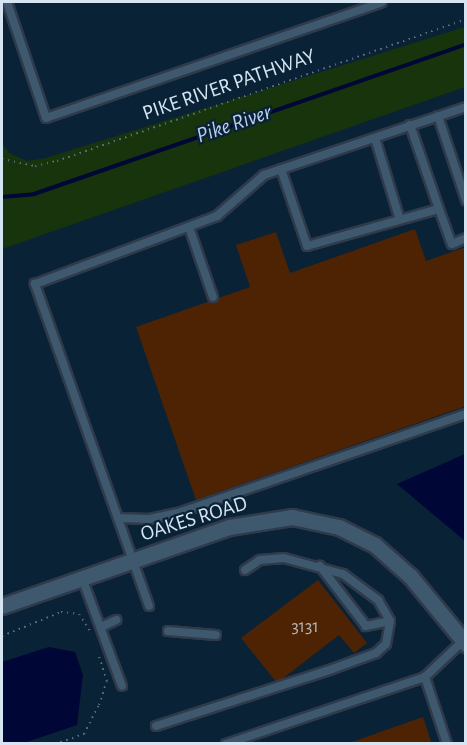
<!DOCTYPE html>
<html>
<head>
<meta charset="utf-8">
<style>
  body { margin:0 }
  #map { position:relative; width:467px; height:745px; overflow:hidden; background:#092235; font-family:"Alegreya Sans",sans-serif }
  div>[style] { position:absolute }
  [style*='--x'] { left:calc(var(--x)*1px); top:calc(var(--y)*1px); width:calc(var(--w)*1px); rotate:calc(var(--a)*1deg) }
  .green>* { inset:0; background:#18340c }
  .water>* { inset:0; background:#000737 }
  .stream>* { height:4px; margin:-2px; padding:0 2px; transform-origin:2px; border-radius:2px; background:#000737 }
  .building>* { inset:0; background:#4d2304 }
  .path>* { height:2px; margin-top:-1px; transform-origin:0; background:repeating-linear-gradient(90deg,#566b7c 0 1.5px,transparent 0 6px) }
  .roads { filter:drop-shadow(2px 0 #2f3a4b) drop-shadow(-2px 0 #2f3a4b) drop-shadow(0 2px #2f3a4b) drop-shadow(0 -2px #2f3a4b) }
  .service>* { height:8px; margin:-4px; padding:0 4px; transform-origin:4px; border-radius:4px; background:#3e586e }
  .minor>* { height:15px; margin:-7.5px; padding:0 7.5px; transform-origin:7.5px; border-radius:7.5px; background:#3e586e }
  span { translate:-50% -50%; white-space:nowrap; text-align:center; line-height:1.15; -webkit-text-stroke:4.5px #092235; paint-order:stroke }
  .number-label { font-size:18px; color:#b4b4b6 }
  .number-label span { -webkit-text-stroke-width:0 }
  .street-label { font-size:21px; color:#d6e5f2 }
  .water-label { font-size:22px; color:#bdcff0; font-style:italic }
  .frame { position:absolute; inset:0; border:3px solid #d6e5f2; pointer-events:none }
</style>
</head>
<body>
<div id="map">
  <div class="green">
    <i style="clip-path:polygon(465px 27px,465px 87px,2px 249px,2px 143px,9px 153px,27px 161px,46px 158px)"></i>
  </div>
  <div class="water">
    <i style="clip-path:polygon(465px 454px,465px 541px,397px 484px)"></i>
    <i style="clip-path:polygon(49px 647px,75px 652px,83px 675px,77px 725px,24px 743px,2px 743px,2px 662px)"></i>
  </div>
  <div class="stream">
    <i style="--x:2;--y:197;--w:32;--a:-5"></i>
    <i style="--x:34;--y:194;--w:457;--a:-19.1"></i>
  </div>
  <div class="building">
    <i style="clip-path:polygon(415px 229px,426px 261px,466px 247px,466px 406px,196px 500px,136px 327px,250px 287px,236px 245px,276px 232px,290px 273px)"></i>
    <i style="clip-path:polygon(318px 580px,367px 643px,354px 653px,339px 635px,277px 683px,241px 638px)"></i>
    <i style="clip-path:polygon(423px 717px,432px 744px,349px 744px,349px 743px)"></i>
  </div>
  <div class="path">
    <i style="--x:2;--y:159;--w:34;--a:12"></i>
    <i style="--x:35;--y:166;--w:23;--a:-13"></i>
    <i style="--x:57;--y:161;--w:433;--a:-19.1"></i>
    <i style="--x:2;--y:636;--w:64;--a:-22.1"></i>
    <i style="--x:61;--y:612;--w:18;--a:6"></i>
    <i style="--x:79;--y:614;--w:20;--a:57"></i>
    <i style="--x:55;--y:744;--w:31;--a:-19"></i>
    <i style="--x:84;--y:734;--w:33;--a:-63"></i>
    <i style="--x:99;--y:705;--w:25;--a:-72"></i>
    <i style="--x:107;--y:681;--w:29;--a:-108"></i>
  </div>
  <div class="roads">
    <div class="service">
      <i style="--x:7;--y:2;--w:122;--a:71.4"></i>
      <i style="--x:46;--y:118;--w:355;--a:-19"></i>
      <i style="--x:438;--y:116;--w:89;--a:71.6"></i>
      <i style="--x:375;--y:138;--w:83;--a:73.1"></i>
      <i style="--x:281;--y:169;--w:81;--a:71.3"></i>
      <i style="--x:307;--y:246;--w:137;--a:-15.7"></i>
      <i style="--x:439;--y:209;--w:89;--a:-109"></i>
      <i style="--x:439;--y:209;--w:37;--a:70"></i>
      <i style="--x:452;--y:244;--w:15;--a:-23"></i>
      <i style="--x:189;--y:227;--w:74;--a:71.1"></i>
      <i style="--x:118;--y:518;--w:31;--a:2"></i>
      <i style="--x:149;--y:519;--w:33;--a:-12"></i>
      <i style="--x:181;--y:512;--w:301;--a:-19"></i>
      <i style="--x:245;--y:570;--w:18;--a:-34"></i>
      <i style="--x:260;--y:560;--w:24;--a:-5"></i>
      <i style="--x:284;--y:558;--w:61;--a:15.2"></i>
      <i style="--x:343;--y:574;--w:44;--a:36.6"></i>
      <i style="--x:378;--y:600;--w:24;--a:60"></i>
      <i style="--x:82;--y:578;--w:115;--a:69.7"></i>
      <i style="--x:149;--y:606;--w:342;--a:-109.5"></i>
      <i style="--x:35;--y:284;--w:194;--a:-20.5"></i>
      <i style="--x:217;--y:216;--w:62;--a:-41.1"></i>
      <i style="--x:264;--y:175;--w:213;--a:-18.6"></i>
      <i style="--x:101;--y:627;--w:17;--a:-25"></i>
      <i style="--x:168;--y:631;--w:48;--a:4.8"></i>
      <i style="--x:156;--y:726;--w:185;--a:-17.9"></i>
      <i style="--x:332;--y:669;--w:47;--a:-20"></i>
      <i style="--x:376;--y:653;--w:13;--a:-42"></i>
      <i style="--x:386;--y:644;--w:23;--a:-80"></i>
      <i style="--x:390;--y:621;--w:25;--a:168"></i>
      <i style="--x:366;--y:626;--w:76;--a:-127.5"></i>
      <i style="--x:226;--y:744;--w:210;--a:-18.6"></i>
      <i style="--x:447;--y:744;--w:71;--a:-108.2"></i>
      <i style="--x:425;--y:677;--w:52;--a:-43.5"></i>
    </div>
    <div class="minor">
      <i style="--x:2;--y:606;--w:240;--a:-19.2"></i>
      <i style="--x:229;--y:527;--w:64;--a:-9"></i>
      <i style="--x:292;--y:517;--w:48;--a:12"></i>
      <i style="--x:339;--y:527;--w:40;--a:26.6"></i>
      <i style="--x:375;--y:545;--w:48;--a:41.6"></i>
      <i style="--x:411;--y:577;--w:87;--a:50.6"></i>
    </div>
  </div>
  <div class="number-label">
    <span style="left:305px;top:627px">3131</span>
  </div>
  <div class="street-label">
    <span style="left:229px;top:85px;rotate:-19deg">PIKE RIVER PATHWAY</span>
    <span style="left:194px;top:519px;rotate:-17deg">OAKES ROAD</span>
  </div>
  <div class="water-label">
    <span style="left:234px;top:124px;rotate:-19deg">Pike River</span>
  </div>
  <div class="frame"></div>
</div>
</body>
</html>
